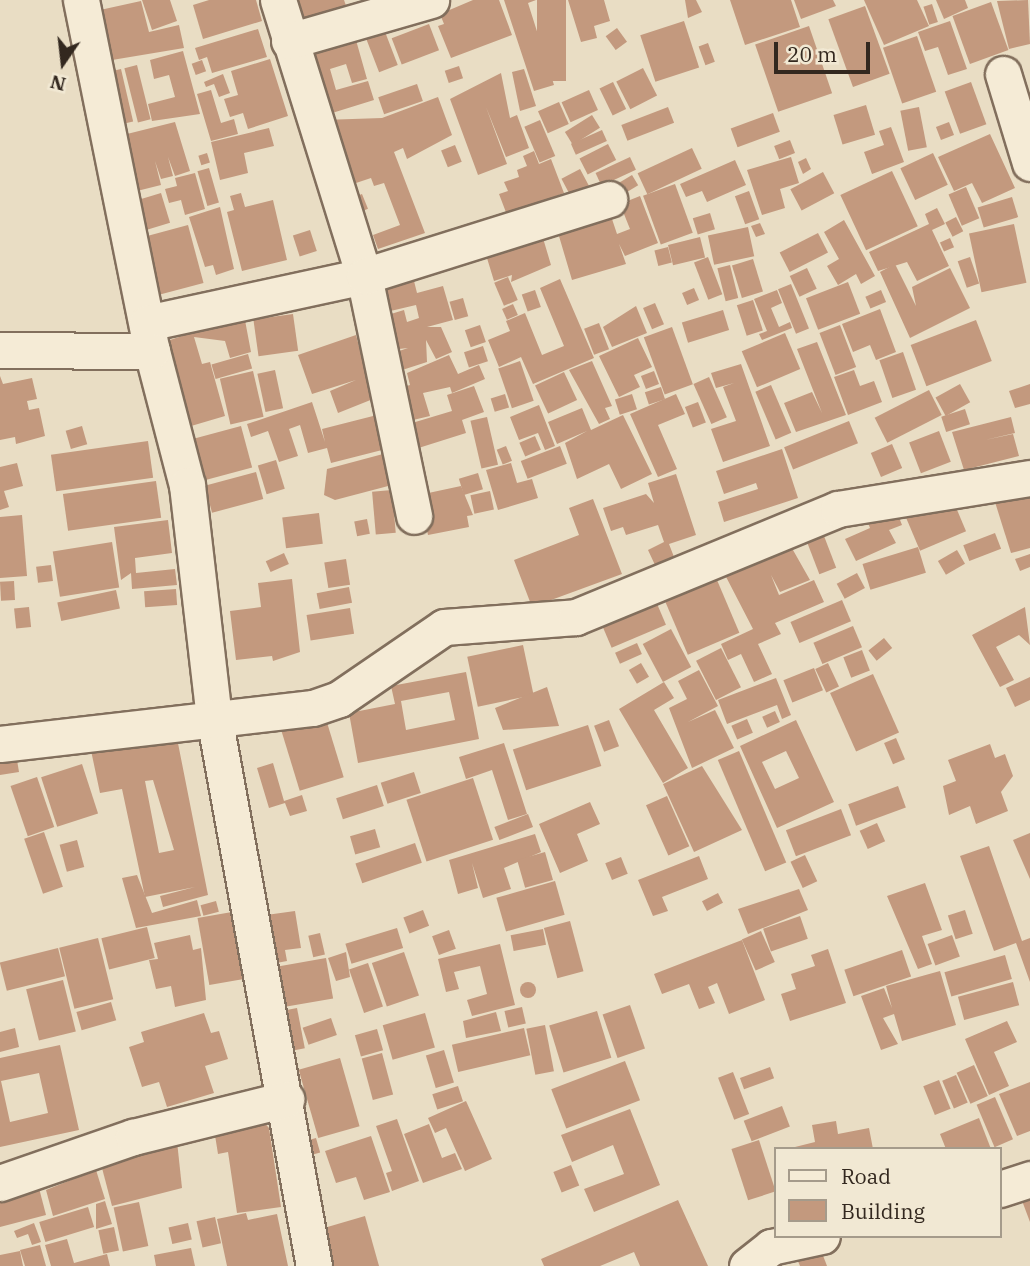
<!DOCTYPE html>
<html>
<head>
<meta charset="utf-8">
<style>
  body { margin:0 }
  #map { position:relative; width:1030px; height:1266px; overflow:hidden; background:#e9ddc4; font-family:"IBM Plex Serif",serif }
  div>[style] { position:absolute }
  [style*='--x'] { left:calc(var(--x)*1px); top:calc(var(--y)*1px); width:calc(var(--w)*1px); rotate:calc(var(--a)*1deg) }
  .building>* { inset:0; background:#c3997e; transform-origin:0 0 }
  .round { border-radius:50% }
  .roads { filter:drop-shadow(2px 0 #826f5d) drop-shadow(-2px 0 #826f5d) drop-shadow(0 2px #826f5d) drop-shadow(0 -2px #826f5d) }
  .minor>* { height:35px; margin:-17.5px; padding:0 17.5px; transform-origin:17.5px; border-radius:17.5px; background:#f5ebd6 }
  span { translate:-50% -50%; white-space:nowrap; text-align:center; line-height:1.15; -webkit-text-stroke:6px #f1e8d3; paint-order:stroke }
  .legend { position:absolute; left:774px; top:1147px; width:228px; height:91px; box-sizing:border-box; background:#f1e8d3; border:2px solid #a59b8b; margin:0; padding:9px 12px; list-style:none; font-size:21px; color:#33281f }
  .legend li { display:flex; align-items:center; gap:14px; height:35px }
  .legend b { width:35px; border:2px solid #a59b8b }
  .north { position:absolute; left:28px; top:28px; width:70px; height:70px; -webkit-text-stroke:5px #f1e8d3; paint-order:stroke; rotate:194deg; font-size:19px; font-weight:700; line-height:28px; text-align:center; color:#33281f }
  .north::after { content:''; display:block; margin:auto; width:24px; height:32px; background:#33281f; clip-path:polygon(50% 0,100% 100%,50% 72%,0 100%) }
  .scale { position:absolute; left:774px; top:42px; width:96px; height:32px; box-sizing:border-box; border:4px solid #33281f; border-top:0; padding-left:9px; font-size:21px; line-height:24px; white-space:nowrap; color:#33281f; -webkit-text-stroke:5px #f1e8d3; paint-order:stroke }
</style>
</head>
<body>
<div id="map">
  <div class="building">
    <i style="clip-path:polygon(142px 0,170px 0,177px 21px,152px 30px)"></i>
    <i style="clip-path:polygon(209px 0,256px 0,262px 21px,203px 39px,193px 5px)"></i>
    <i style="clip-path:polygon(293px 0,344px 0,350px 17px,304px 33px)"></i>
    <i style="clip-path:polygon(473px 0,499px 0,512px 35px,451px 58px,438px 26px,444px 24px,440px 14px)"></i>
    <i style="clip-path:polygon(504px 0,536px 0,528px 3px,554px 85px,534px 91px)"></i>
    <i style="left:537px;top:0;width:29px;height:81px"></i>
    <i style="clip-path:polygon(568px 0,604px 0,610px 21px,594px 26px,597px 38px,581px 42px)"></i>
    <i style="clip-path:polygon(685px 0,696px 0,702px 12px,688px 18px)"></i>
    <i style="clip-path:polygon(730px 0,791px 0,800px 27px,745px 45px)"></i>
    <i style="clip-path:polygon(794px 0,833px 0,836px 6px,801px 19px)"></i>
    <i style="clip-path:polygon(864px 0,917px 0,929px 26px,884px 45px)"></i>
    <i style="clip-path:polygon(936px 0,965px 0,968px 8px,944px 19px)"></i>
    <i style="clip-path:polygon(1028px 0,1030px 44px,1009px 49px,997px 1px)"></i>
    <i style="clip-path:polygon(141px 1px,149px 32px,179px 25px,184px 48px,112px 60px,100px 10px)"></i>
    <i style="left:991px;top:2px;width:51px;height:41px;rotate:70deg"></i>
    <i style="left:932px;top:4px;width:19px;height:9px;rotate:72deg"></i>
    <i style="left:865px;top:6px;width:72px;height:39px;rotate:70deg"></i>
    <i style="left:684px;top:21px;width:49px;height:46px;rotate:72deg"></i>
    <i style="clip-path:polygon(950px 21px,967px 69px,948px 75px,938px 47px,925px 51px,918px 32px)"></i>
    <i style="left:382px;top:24px;width:44px;height:20px;rotate:69deg"></i>
    <i style="left:429px;top:24px;width:28px;height:40px;rotate:69deg"></i>
    <i style="clip-path:polygon(352px 26px,367px 79px,352px 83px,346px 64px,330px 69px,336px 90px,368px 81px,374px 100px,316px 118px,302px 45px)"></i>
    <i style="left:809px;top:26px;width:71px;height:57px;rotate:71deg"></i>
    <i style="left:617px;top:28px;width:17px;height:14px;rotate:54deg"></i>
    <i style="clip-path:polygon(258px 29px,267px 57px,212px 73px,207px 57px,199px 60px,195px 48px)"></i>
    <i style="left:917px;top:36px;width:59px;height:36px;rotate:71deg"></i>
    <i style="left:708px;top:43px;width:20px;height:10px;rotate:70deg"></i>
    <i style="clip-path:polygon(183px 51px,200px 114px,152px 121px,148px 104px,175px 97px,169px 75px,154px 79px,150px 60px)"></i>
    <i style="clip-path:polygon(270px 59px,288px 116px,248px 129px,243px 113px,230px 117px,224px 99px,238px 95px,231px 71px)"></i>
    <i style="left:202px;top:60px;width:12px;height:11px;rotate:70deg"></i>
    <i style="left:137px;top:65px;width:56px;height:13px;rotate:76deg"></i>
    <i style="left:459px;top:66px;width:13px;height:15px;rotate:72deg"></i>
    <i style="left:643px;top:68px;width:31px;height:30px;rotate:63deg"></i>
    <i style="left:121px;top:69px;width:54px;height:21px;rotate:77deg"></i>
    <i style="clip-path:polygon(524px 69px,536px 106px,520px 111px,512px 72px)"></i>
    <i style="clip-path:polygon(501px 73px,510px 118px,517px 115px,529px 148px,506px 157px,486px 107px,507px 164px,478px 175px,450px 99px)"></i>
    <i style="clip-path:polygon(223px 74px,230px 93px,219px 97px,214px 84px,206px 87px,204px 82px)"></i>
    <i style="left:613px;top:82px;width:30px;height:15px;rotate:64deg"></i>
    <i style="left:971px;top:82px;width:45px;height:28px;rotate:70deg"></i>
    <i style="left:417px;top:84px;width:18px;height:41px;rotate:71deg"></i>
    <i style="clip-path:polygon(211px 90px,221px 123px,234px 119px,238px 134px,211px 141px,197px 94px)"></i>
    <i style="left:589px;top:90px;width:22px;height:30px;rotate:66deg"></i>
    <i style="clip-path:polygon(438px 97px,452px 135px,407px 159px,403px 148px,394px 152px,425px 233px,378px 249px,373px 235px,400px 225px,384px 183px,374px 186px,371px 178px,353px 184px,323px 120px,382px 118px)"></i>
    <i style="left:559px;top:102px;width:24px;height:23px;rotate:66deg"></i>
    <i style="left:866px;top:105px;width:31px;height:34px;rotate:73deg"></i>
    <i style="left:668px;top:107px;width:17px;height:50px;rotate:69deg"></i>
    <i style="left:919px;top:107px;width:41px;height:19px;rotate:79deg"></i>
    <i style="left:773px;top:113px;width:20px;height:45px;rotate:70deg"></i>
    <i style="left:592px;top:115px;width:15px;height:32px;rotate:58deg"></i>
    <i style="left:540px;top:120px;width:39px;height:17px;rotate:67deg"></i>
    <i style="clip-path:polygon(175px 122px,190px 171px,175px 176px,168px 157px,173px 176px,161px 179px,155px 161px,161px 185px,129px 193px,115px 137px)"></i>
    <i style="left:949px;top:122px;width:14px;height:14px;rotate:69deg"></i>
    <i style="clip-path:polygon(891px 127px,904px 162px,872px 174px,864px 152px,884px 145px,879px 131px)"></i>
    <i style="clip-path:polygon(269px 128px,274px 146px,244px 153px,248px 173px,220px 180px,211px 142px)"></i>
    <i style="left:602px;top:130px;width:12px;height:34px;rotate:66deg"></i>
    <i style="clip-path:polygon(990px 134px,1015px 188px,982px 203px,972px 183px,954px 191px,938px 157px)"></i>
    <i style="left:790px;top:140px;width:14px;height:17px;rotate:69deg"></i>
    <i style="left:608px;top:144px;width:18px;height:32px;rotate:63deg"></i>
    <i style="left:455px;top:145px;width:18px;height:15px;rotate:68deg"></i>
    <i style="left:692px;top:148px;width:23px;height:60px;rotate:65deg"></i>
    <i style="clip-path:polygon(534px 151px,539px 164px,551px 159px,564px 193px,507px 215px,499px 194px,508px 191px,504px 182px,519px 177px,517px 170px,527px 166px,523px 156px)"></i>
    <i style="left:207px;top:153px;width:10px;height:9px;rotate:73deg"></i>
    <i style="left:933px;top:153px;width:35px;height:36px;rotate:65deg"></i>
    <i style="left:630px;top:157px;width:14px;height:38px;rotate:65deg"></i>
    <i style="clip-path:polygon(791px 157px,799px 183px,780px 189px,785px 208px,762px 215px,747px 170px)"></i>
    <i style="clip-path:polygon(806px 158px,811px 169px,803px 174px,798px 162px)"></i>
    <i style="clip-path:polygon(735px 160px,746px 185px,707px 202px,702px 191px,686px 197px,680px 184px)"></i>
    <i style="left:209px;top:168px;width:36px;height:12px;rotate:74deg"></i>
    <i style="left:580px;top:169px;width:21px;height:21px;rotate:62deg"></i>
    <i style="left:892px;top:171px;width:61px;height:57px;rotate:65deg"></i>
    <i style="left:823px;top:172px;width:24px;height:37px;rotate:62deg"></i>
    <i style="clip-path:polygon(195px 173px,205px 209px,185px 215px,181px 200px,169px 203px,165px 189px,177px 186px,175px 178px)"></i>
    <i style="left:632px;top:175px;width:12px;height:16px;rotate:59deg"></i>
    <i style="left:675px;top:184px;width:52px;height:34px;rotate:70deg"></i>
    <i style="left:966px;top:187px;width:34px;height:19px;rotate:67deg"></i>
    <i style="left:749px;top:191px;width:30px;height:15px;rotate:70deg"></i>
    <i style="left:161px;top:193px;width:31px;height:31px;rotate:73deg"></i>
    <i style="clip-path:polygon(241px 193px,245px 207px,273px 200px,287px 260px,242px 271px,227px 212px,234px 210px,230px 196px)"></i>
    <i style="left:362px;top:194px;width:16px;height:13px;rotate:68deg"></i>
    <i style="clip-path:polygon(640px 196px,658px 243px,625px 256px,619px 244px,626px 264px,572px 280px,556px 226px,609px 210px,617px 234px,630px 229px,620px 204px)"></i>
    <i style="left:1012px;top:197px;width:21px;height:36px;rotate:73deg"></i>
    <i style="clip-path:polygon(220px 207px,234px 269px,216px 275px,213px 265px,205px 267px,189px 217px)"></i>
    <i style="clip-path:polygon(937px 208px,945px 224px,932px 230px,949px 266px,917px 281px,907px 262px,878px 271px,869px 252px,929px 224px,925px 214px)"></i>
    <i style="left:710px;top:213px;width:17px;height:18px;rotate:73deg"></i>
    <i style="left:956px;top:217px;width:16px;height:12px;rotate:63deg"></i>
    <i style="clip-path:polygon(844px 220px,875px 276px,861px 284px,856px 274px,838px 285px,827px 266px,839px 259px,824px 232px)"></i>
    <i style="clip-path:polygon(760px 223px,765px 234px,756px 237px,751px 226px)"></i>
    <i style="left:1014px;top:224px;width:60px;height:46px;rotate:78deg"></i>
    <i style="left:188px;top:225px;width:60px;height:47px;rotate:75deg"></i>
    <i style="left:748px;top:227px;width:30px;height:41px;rotate:78deg"></i>
    <i style="clip-path:polygon(540px 228px,551px 265px,511px 282px,512px 275px,494px 281px,483px 245px)"></i>
    <i style="left:310px;top:230px;width:22px;height:18px;rotate:72deg"></i>
    <i style="left:818px;top:233px;width:22px;height:43px;rotate:63deg"></i>
    <i style="left:700px;top:237px;width:21px;height:33px;rotate:76deg"></i>
    <i style="left:950px;top:238px;width:10px;height:11px;rotate:66deg"></i>
    <i style="left:668px;top:247px;width:16px;height:14px;rotate:76deg"></i>
    <i style="left:708px;top:257px;width:40px;height:15px;rotate:69deg"></i>
    <i style="left:970px;top:257px;width:28px;height:13px;rotate:71deg"></i>
    <i style="left:753px;top:259px;width:34px;height:22px;rotate:73deg"></i>
    <i style="clip-path:polygon(895px 264px,916px 306px,912px 287px,950px 268px,970px 308px,910px 338px,880px 272px)"></i>
    <i style="left:730px;top:265px;width:34px;height:13px;rotate:76deg"></i>
    <i style="left:807px;top:268px;width:23px;height:19px;rotate:65deg"></i>
    <i style="clip-path:polygon(412px 273px,417px 293px,443px 286px,453px 320px,427px 327px,441px 327px,452px 352px,436px 359px,426px 340px,427px 362px,396px 372px,390px 354px,408px 348px,390px 350px,381px 317px,404px 310px,407px 322px,419px 318px,416px 305px,382px 313px,374px 283px)"></i>
    <i style="left:508px;top:277px;width:25px;height:15px;rotate:67deg"></i>
    <i style="clip-path:polygon(560px 279px,594px 358px,533px 384px,521px 357px,499px 367px,488px 340px,510px 331px,506px 321px,525px 313px,542px 355px,564px 346px,540px 288px)"></i>
    <i style="left:848px;top:282px;width:34px;height:45px;rotate:69deg"></i>
    <i style="left:791px;top:284px;width:48px;height:14px;rotate:68deg"></i>
    <i style="left:694px;top:288px;width:13px;height:13px;rotate:67deg"></i>
    <i style="left:535px;top:290px;width:18px;height:14px;rotate:71deg"></i>
    <i style="clip-path:polygon(777px 290px,782px 303px,771px 308px,779px 327px,790px 322px,792px 328px,762px 340px,759px 334px,767px 331px,754px 299px)"></i>
    <i style="left:881px;top:290px;width:13px;height:17px;rotate:67deg"></i>
    <i style="left:463px;top:298px;width:19px;height:14px;rotate:74deg"></i>
    <i style="left:753px;top:300px;width:32px;height:17px;rotate:72deg"></i>
    <i style="left:655px;top:303px;width:23px;height:13px;rotate:67deg"></i>
    <i style="left:513px;top:304px;width:12px;height:12px;rotate:66deg"></i>
    <i style="clip-path:polygon(636px 306px,647px 333px,612px 347px,603px 327px)"></i>
    <i style="clip-path:polygon(880px 309px,896px 352px,876px 360px,870px 345px,853px 352px,842px 324px)"></i>
    <i style="left:723px;top:310px;width:21px;height:43px;rotate:73deg"></i>
    <i style="left:293px;top:314px;width:37px;height:40px;rotate:82deg"></i>
    <i style="clip-path:polygon(244px 315px,251px 352px,230px 358px,225px 341px,194px 337px,202px 364px,210px 362px,225px 416px,181px 429px,161px 343px,188px 334px,186px 321px)"></i>
    <i style="left:976px;top:320px;width:44px;height:70px;rotate:69deg"></i>
    <i style="left:599px;top:323px;width:28px;height:16px;rotate:69deg"></i>
    <i style="left:480px;top:325px;width:18px;height:16px;rotate:71deg"></i>
    <i style="left:840px;top:325px;width:45px;height:22px;rotate:69deg"></i>
    <i style="left:672px;top:327px;width:61px;height:30px;rotate:70deg"></i>
    <i style="left:785px;top:333px;width:39px;height:47px;rotate:67deg"></i>
    <i style="clip-path:polygon(356px 335px,373px 399px,338px 413px,330px 391px,356px 380px,312px 394px,298px 355px)"></i>
    <i style="clip-path:polygon(638px 338px,652px 367px,634px 375px,640px 387px,619px 397px,599px 356px)"></i>
    <i style="clip-path:polygon(817px 342px,846px 415px,796px 432px,784px 403px,812px 392px,822px 413px,797px 349px)"></i>
    <i style="left:483px;top:346px;width:16px;height:20px;rotate:72deg"></i>
    <i style="left:903px;top:352px;width:40px;height:25px;rotate:71deg"></i>
    <i style="left:248px;top:354px;width:15px;height:38px;rotate:74deg"></i>
    <i style="clip-path:polygon(449px 355px,458px 374px,479px 365px,485px 379px,452px 393px,450px 387px,423px 393px,430px 416px,413px 420px,400px 388px,410px 385px,407px 373px)"></i>
    <i style="left:520px;top:361px;width:42px;height:23px;rotate:71deg"></i>
    <i style="clip-path:polygon(592px 361px,612px 406px,605px 408px,610px 419px,599px 424px,569px 370px)"></i>
    <i style="clip-path:polygon(741px 364px,770px 446px,723px 462px,711px 429px,736px 421px,723px 387px,734px 383px,716px 388px,711px 373px)"></i>
    <i style="left:275px;top:370px;width:39px;height:18px;rotate:78deg"></i>
    <i style="clip-path:polygon(854px 370px,860px 386px,874px 381px,882px 402px,848px 415px,834px 377px)"></i>
    <i style="left:253px;top:371px;width:47px;height:34px;rotate:77deg"></i>
    <i style="left:654px;top:371px;width:14px;height:14px;rotate:69deg"></i>
    <i style="left:564px;top:372px;width:31px;height:32px;rotate:65deg"></i>
    <i style="clip-path:polygon(0 376px,3px 384px,32px 378px,37px 399px,27px 401px,29px 410px,39px 408px,45px 436px,16px 444px,15px 437px,0 440px)"></i>
    <i style="left:709px;top:377px;width:44px;height:17px;rotate:66deg"></i>
    <i style="left:960px;top:384px;width:21px;height:28px;rotate:61deg"></i>
    <i style="clip-path:polygon(1030px 384px,1030px 404px,1015px 408px,1009px 391px)"></i>
    <i style="left:771px;top:385px;width:52px;height:17px;rotate:67deg"></i>
    <i style="clip-path:polygon(474px 386px,484px 412px,462px 420px,466px 433px,409px 451px,402px 426px,452px 411px,447px 395px)"></i>
    <i style="left:661px;top:387px;width:13px;height:17px;rotate:72deg"></i>
    <i style="left:929px;top:390px;width:28px;height:61px;rotate:63deg"></i>
    <i style="left:505px;top:394px;width:14px;height:15px;rotate:73deg"></i>
    <i style="left:632px;top:394px;width:16px;height:18px;rotate:72deg"></i>
    <i style="clip-path:polygon(676px 394px,685px 414px,658px 425px,677px 469px,658px 477px,630px 414px)"></i>
    <i style="clip-path:polygon(312px 402px,325px 442px,322px 429px,377px 415px,386px 449px,331px 463px,327px 448px,308px 453px,300px 425px,289px 429px,298px 456px,279px 462px,268px 431px,251px 437px,247px 424px)"></i>
    <i style="left:698px;top:402px;width:22px;height:14px;rotate:69deg"></i>
    <i style="clip-path:polygon(539px 405px,555px 446px,545px 450px,538px 433px,519px 440px,510px 417px)"></i>
    <i style="clip-path:polygon(582px 408px,591px 430px,623px 415px,652px 474px,621px 489px,609px 464px,577px 479px,565px 443px,587px 431px,557px 444px,548px 422px)"></i>
    <i style="left:965px;top:409px;width:16px;height:25px;rotate:72deg"></i>
    <i style="left:487px;top:417px;width:49px;height:17px;rotate:77deg"></i>
    <i style="clip-path:polygon(1011px 417px,1015px 433px,985px 440px,1013px 434px,1019px 456px,964px 470px,952px 432px)"></i>
    <i style="left:849px;top:421px;width:24px;height:70px;rotate:68deg"></i>
    <i style="left:82px;top:426px;width:19px;height:17px;rotate:74deg"></i>
    <i style="left:241px;top:426px;width:43px;height:51px;rotate:75deg"></i>
    <i style="left:939px;top:431px;width:33px;height:32px;rotate:69deg"></i>
    <i style="left:535px;top:436px;width:15px;height:17px;rotate:67deg"></i>
    <i style="left:148px;top:441px;width:37px;height:98px;rotate:82deg"></i>
    <i style="left:892px;top:444px;width:26px;height:23px;rotate:67deg"></i>
    <i style="left:506px;top:446px;width:16px;height:10px;rotate:68deg"></i>
    <i style="left:560px;top:446px;width:19px;height:42px;rotate:69deg"></i>
    <i style="clip-path:polygon(782px 449px,798px 498px,724px 522px,718px 502px,758px 489px,756px 483px,724px 494px,716px 471px)"></i>
    <i style="clip-path:polygon(383px 454px,392px 485px,335px 500px,324px 495px,327px 469px)"></i>
    <i style="left:276px;top:460px;width:30px;height:19px;rotate:73deg"></i>
    <i style="clip-path:polygon(17px 463px,23px 486px,4px 491px,9px 507px,0 510px,0 467px)"></i>
    <i style="clip-path:polygon(511px 463px,517px 483px,532px 479px,538px 498px,498px 510px,486px 470px)"></i>
    <i style="left:256px;top:472px;width:28px;height:53px;rotate:75deg"></i>
    <i style="left:478px;top:473px;width:17px;height:20px;rotate:73deg"></i>
    <i style="clip-path:polygon(676px 474px,696px 535px,669px 544px,674px 557px,655px 565px,648px 550px,664px 542px,658px 525px,626px 535px,623px 527px,611px 531px,603px 508px,646px 494px,654px 503px,648px 483px)"></i>
    <i style="left:156px;top:481px;width:37px;height:94px;rotate:82deg"></i>
    <i style="clip-path:polygon(461px 486px,473px 515px,467px 516px,469px 527px,428px 535px,419px 495px)"></i>
    <i style="left:392px;top:490px;width:43px;height:20px;rotate:85deg"></i>
    <i style="left:490px;top:491px;width:19px;height:20px;rotate:78deg"></i>
    <i style="clip-path:polygon(1030px 492px,1030px 548px,1011px 553px,995px 502px)"></i>
    <i style="left:952px;top:498px;width:36px;height:50px;rotate:67deg"></i>
    <i style="clip-path:polygon(593px 499px,622px 574px,532px 607px,514px 560px,579px 535px,569px 508px)"></i>
    <i style="clip-path:polygon(895px 507px,902px 525px,889px 530px,896px 543px,856px 561px,845px 539px,870px 528px,866px 518px)"></i>
    <i style="left:319px;top:513px;width:31px;height:37px;rotate:83deg"></i>
    <i style="clip-path:polygon(22px 515px,27px 576px,0 578px,0 517px)"></i>
    <i style="left:367px;top:519px;width:15px;height:13px;rotate:79deg"></i>
    <i style="clip-path:polygon(168px 520px,172px 553px,135px 558px,136px 573px,175px 569px,177px 585px,132px 589px,131px 573px,121px 580px,114px 527px)"></i>
    <i style="left:995px;top:533px;width:17px;height:34px;rotate:69deg"></i>
    <i style="left:824px;top:536px;width:34px;height:18px;rotate:69deg"></i>
    <i style="left:112px;top:542px;width:46px;height:60px;rotate:81deg"></i>
    <i style="clip-path:polygon(789px 543px,810px 580px,780px 592px,771px 575px,779px 595px,814px 580px,824px 602px,775px 623px,781px 634px,758px 644px,772px 674px,754px 682px,741px 654px,728px 660px,721px 644px,753px 629px,723px 571px)"></i>
    <i style="left:918px;top:547px;width:27px;height:58px;rotate:73deg"></i>
    <i style="left:957px;top:550px;width:16px;height:22px;rotate:60deg"></i>
    <i style="left:284px;top:553px;width:12px;height:20px;rotate:66deg"></i>
    <i style="clip-path:polygon(1030px 554px,1030px 567px,1020px 571px,1015px 559px)"></i>
    <i style="left:346px;top:559px;width:26px;height:22px;rotate:81deg"></i>
    <i style="left:51px;top:565px;width:16px;height:15px;rotate:83deg"></i>
    <i style="left:714px;top:573px;width:65px;height:56px;rotate:67deg"></i>
    <i style="left:857px;top:573px;width:17px;height:23px;rotate:62deg"></i>
    <i style="clip-path:polygon(292px 579px,300px 652px,273px 661px,272px 656px,236px 660px,230px 611px,261px 607px,258px 583px)"></i>
    <i style="left:14px;top:581px;width:19px;height:14px;rotate:87deg"></i>
    <i style="left:349px;top:587px;width:16px;height:33px;rotate:79deg"></i>
    <i style="left:176px;top:589px;width:16px;height:32px;rotate:86deg"></i>
    <i style="left:116px;top:590px;width:19px;height:60px;rotate:78deg"></i>
    <i style="left:655px;top:599px;width:28px;height:59px;rotate:67deg"></i>
    <i style="left:842px;top:600px;width:23px;height:56px;rotate:67deg"></i>
    <i style="left:29px;top:607px;width:20px;height:15px;rotate:84deg"></i>
    <i style="clip-path:polygon(1025px 607px,1030px 645px,1019px 635px,996px 647px,1014px 680px,1000px 687px,972px 635px)"></i>
    <i style="left:350px;top:608px;width:26px;height:44px;rotate:81deg"></i>
    <i style="left:853px;top:626px;width:23px;height:43px;rotate:67deg"></i>
    <i style="left:671px;top:629px;width:43px;height:32px;rotate:62deg"></i>
    <i style="left:884px;top:638px;width:13px;height:20px;rotate:51deg"></i>
    <i style="left:637px;top:643px;width:12px;height:24px;rotate:66deg"></i>
    <i style="left:523px;top:645px;width:51px;height:57px;rotate:78deg"></i>
    <i style="left:721px;top:648px;width:44px;height:28px;rotate:63deg"></i>
    <i style="left:862px;top:650px;width:22px;height:20px;rotate:69deg"></i>
    <i style="left:641px;top:663px;width:16px;height:14px;rotate:60deg"></i>
    <i style="left:828px;top:663px;width:26px;height:14px;rotate:65deg"></i>
    <i style="left:814px;top:668px;width:24px;height:33px;rotate:68deg"></i>
    <i style="clip-path:polygon(699px 670px,718px 706px,688px 722px,715px 710px,734px 748px,692px 768px,669px 708px,687px 699px,678px 681px)"></i>
    <i style="clip-path:polygon(evenodd,466px 672px,479px 739px,358px 763px,349px 713px,395px 704px,391px 686px,466px 672px,449px 692px,455px 720px,406px 730px,401px 701px,449px 692px)"></i>
    <i style="left:873px;top:674px;width:64px;height:47px;rotate:66deg"></i>
    <i style="clip-path:polygon(1030px 677px,1030px 700px,1015px 707px,1006px 688px)"></i>
    <i style="clip-path:polygon(776px 678px,791px 715px,782px 719px,777px 705px,727px 724px,718px 700px)"></i>
    <i style="clip-path:polygon(664px 682px,674px 698px,654px 710px,688px 768px,663px 783px,619px 709px)"></i>
    <i style="clip-path:polygon(547px 687px,559px 726px,503px 730px,495px 708px)"></i>
    <i style="left:775px;top:711px;width:12px;height:14px;rotate:66deg"></i>
    <i style="left:325px;top:716px;width:64px;height:46px;rotate:73deg"></i>
    <i style="left:747px;top:719px;width:15px;height:17px;rotate:67deg"></i>
    <i style="left:609px;top:720px;width:28px;height:16px;rotate:69deg"></i>
    <i style="clip-path:polygon(evenodd,796px 720px,834px 802px,777px 828px,740px 746px,796px 720px,786px 751px,799px 778px,775px 789px,762px 762px,786px 751px)"></i>
    <i style="clip-path:polygon(evenodd,174px 723px,208px 895px,163px 907px,160px 896px,195px 887px,145px 897px,122px 789px,100px 793px,89px 741px,174px 723px,153px 780px,174px 850px,159px 853px,145px 781px,153px 780px)"></i>
    <i style="left:588px;top:725px;width:43px;height:79px;rotate:72deg"></i>
    <i style="left:896px;top:738px;width:23px;height:13px;rotate:67deg"></i>
    <i style="clip-path:polygon(504px 743px,527px 814px,508px 820px,492px 770px,466px 779px,459px 757px)"></i>
    <i style="clip-path:polygon(990px 744px,995px 758px,1005px 754px,1013px 776px,1001px 792px,1008px 811px,976px 824px,970px 806px,949px 815px,943px 786px,956px 781px,948px 760px)"></i>
    <i style="left:739px;top:751px;width:121px;height:23px;rotate:67deg"></i>
    <i style="clip-path:polygon(16px 754px,19px 772px,0 775px,0 756px)"></i>
    <i style="clip-path:polygon(273px 763px,284px 801px,302px 795px,307px 811px,290px 816px,285px 803px,269px 808px,257px 768px)"></i>
    <i style="left:82px;top:764px;width:52px;height:43px;rotate:72deg"></i>
    <i style="clip-path:polygon(702px 766px,742px 830px,694px 852px,663px 784px)"></i>
    <i style="left:414px;top:772px;width:22px;height:35px;rotate:72deg"></i>
    <i style="left:37px;top:777px;width:53px;height:28px;rotate:71deg"></i>
    <i style="left:473px;top:778px;width:65px;height:70px;rotate:72deg"></i>
    <i style="left:377px;top:785px;width:22px;height:43px;rotate:72deg"></i>
    <i style="left:898px;top:786px;width:23px;height:53px;rotate:70deg"></i>
    <i style="left:667px;top:796px;width:55px;height:23px;rotate:66deg"></i>
    <i style="clip-path:polygon(590px 802px,600px 824px,577px 834px,588px 861px,560px 873px,539px 824px)"></i>
    <i style="left:841px;top:809px;width:28px;height:59px;rotate:69deg"></i>
    <i style="left:528px;top:814px;width:14px;height:36px;rotate:69deg"></i>
    <i style="left:877px;top:823px;width:20px;height:19px;rotate:66deg"></i>
    <i style="left:375px;top:829px;width:19px;height:26px;rotate:74deg"></i>
    <i style="left:44px;top:832px;width:58px;height:21px;rotate:71deg"></i>
    <i style="clip-path:polygon(1030px 833px,1030px 879px,1013px 840px)"></i>
    <i style="clip-path:polygon(535px 834px,541px 852px,504px 868px,511px 889px,483px 898px,472px 863px,478px 888px,458px 894px,449px 860px)"></i>
    <i style="left:77px;top:840px;width:28px;height:18px;rotate:75deg"></i>
    <i style="left:415px;top:843px;width:21px;height:63px;rotate:71deg"></i>
    <i style="clip-path:polygon(989px 846px,1022px 941px,1030px 938px,1030px 982px,1016px 943px,994px 951px,960px 856px)"></i>
    <i style="left:545px;top:852px;width:29px;height:29px;rotate:74deg"></i>
    <i style="left:805px;top:855px;width:29px;height:16px;rotate:65deg"></i>
    <i style="clip-path:polygon(699px 856px,708px 879px,662px 897px,668px 911px,653px 916px,638px 880px)"></i>
    <i style="left:621px;top:857px;width:18px;height:17px;rotate:68deg"></i>
    <i style="clip-path:polygon(137px 875px,152px 913px,197px 900px,201px 916px,136px 928px,122px 878px)"></i>
    <i style="left:555px;top:881px;width:35px;height:61px;rotate:74deg"></i>
    <i style="clip-path:polygon(925px 883px,942px 930px,922px 936px,932px 964px,918px 969px,887px 896px)"></i>
    <i style="clip-path:polygon(799px 889px,808px 910px,748px 934px,738px 909px)"></i>
    <i style="left:718px;top:893px;width:11px;height:18px;rotate:63deg"></i>
    <i style="left:216px;top:901px;width:11px;height:16px;rotate:75deg"></i>
    <i style="left:423px;top:910px;width:17px;height:21px;rotate:69deg"></i>
    <i style="left:965px;top:910px;width:25px;height:18px;rotate:72deg"></i>
    <i style="clip-path:polygon(295px 911px,301px 948px,285px 950px,287px 961px,266px 965px,259px 916px)"></i>
    <i style="left:232px;top:912px;width:68px;height:35px;rotate:80deg"></i>
    <i style="left:800px;top:916px;width:24px;height:39px;rotate:71deg"></i>
    <i style="left:570px;top:921px;width:52px;height:27px;rotate:75deg"></i>
    <i style="left:147px;top:927px;width:32px;height:47px;rotate:76deg"></i>
    <i style="left:397px;top:928px;width:21px;height:54px;rotate:73deg"></i>
    <i style="left:543px;top:929px;width:16px;height:33px;rotate:79deg"></i>
    <i style="left:449px;top:930px;width:20px;height:18px;rotate:70deg"></i>
    <i style="left:761px;top:931px;width:34px;height:21px;rotate:66deg"></i>
    <i style="left:320px;top:933px;width:22px;height:12px;rotate:77deg"></i>
    <i style="clip-path:polygon(190px 935px,193px 950px,201px 948px,206px 1000px,175px 1007px,171px 986px,156px 989px,149px 960px,158px 959px,154px 943px)"></i>
    <i style="left:952px;top:935px;width:23px;height:26px;rotate:70deg"></i>
    <i style="left:98px;top:938px;width:63px;height:40px;rotate:76deg"></i>
    <i style="clip-path:polygon(742px 940px,765px 1000px,729px 1014px,717px 983px,708px 987px,715px 1003px,699px 1009px,689px 984px,662px 994px,654px 974px)"></i>
    <i style="clip-path:polygon(500px 944px,515px 1005px,472px 1016px,467px 1000px,487px 994px,480px 966px,454px 972px,459px 989px,446px 992px,438px 959px)"></i>
    <i style="left:58px;top:948px;width:29px;height:60px;rotate:76deg"></i>
    <i style="clip-path:polygon(828px 949px,846px 1003px,790px 1021px,781px 994px,796px 989px,791px 974px,815px 966px,811px 955px)"></i>
    <i style="left:902px;top:950px;width:28px;height:61px;rotate:71deg"></i>
    <i style="clip-path:polygon(346px 952px,350px 977px,336px 981px,328px 958px)"></i>
    <i style="left:404px;top:952px;width:46px;height:34px;rotate:71deg"></i>
    <i style="left:1005px;top:955px;width:25px;height:63px;rotate:74deg"></i>
    <i style="left:326px;top:958px;width:41px;height:56px;rotate:80deg"></i>
    <i style="left:368px;top:963px;width:46px;height:20px;rotate:71deg"></i>
    <i style="clip-path:polygon(940px 971px,956px 1025px,902px 1041px,894px 1014px,883px 1018px,898px 1044px,881px 1050px,861px 996px,884px 988px,892px 1008px,886px 986px)"></i>
    <i style="left:63px;top:980px;width:53px;height:38px;rotate:76deg"></i>
    <i style="left:1013px;top:982px;width:24px;height:57px;rotate:75deg"></i>
    <i class="round" style="left:520px;top:982px;width:16px;height:16px"></i>
    <i style="left:111px;top:1002px;width:19px;height:36px;rotate:74deg"></i>
    <i style="left:630px;top:1005px;width:46px;height:29px;rotate:71deg"></i>
    <i style="left:522px;top:1007px;width:17px;height:18px;rotate:77deg"></i>
    <i style="left:297px;top:1008px;width:41px;height:21px;rotate:79deg"></i>
    <i style="left:597px;top:1011px;width:49px;height:50px;rotate:73deg"></i>
    <i style="clip-path:polygon(496px 1012px,501px 1031px,466px 1038px,463px 1021px)"></i>
    <i style="clip-path:polygon(204px 1013px,211px 1033px,219px 1031px,228px 1059px,205px 1066px,214px 1093px,167px 1107px,159px 1082px,142px 1087px,129px 1047px,144px 1042px,141px 1032px)"></i>
    <i style="left:425px;top:1013px;width:36px;height:44px;rotate:74deg"></i>
    <i style="left:331px;top:1018px;width:18px;height:30px;rotate:71deg"></i>
    <i style="clip-path:polygon(1007px 1021px,1017px 1042px,994px 1052px,1009px 1086px,989px 1095px,965px 1039px)"></i>
    <i style="left:545px;top:1025px;width:47px;height:19px;rotate:79deg"></i>
    <i style="clip-path:polygon(15px 1028px,19px 1047px,0 1052px,0 1032px)"></i>
    <i style="left:524px;top:1028px;width:28px;height:74px;rotate:77deg"></i>
    <i style="left:377px;top:1029px;width:22px;height:23px;rotate:74deg"></i>
    <i style="clip-path:polygon(evenodd,60px 1045px,79px 1130px,0 1147px,0 1058px,60px 1045px,39px 1073px,48px 1113px,10px 1122px,1px 1081px,39px 1073px)"></i>
    <i style="left:444px;top:1050px;width:34px;height:19px;rotate:73deg"></i>
    <i style="left:382px;top:1053px;width:43px;height:21px;rotate:75deg"></i>
    <i style="left:340px;top:1058px;width:71px;height:43px;rotate:74deg"></i>
    <i style="left:625px;top:1061px;width:42px;height:79px;rotate:69deg"></i>
    <i style="left:974px;top:1065px;width:34px;height:19px;rotate:66deg"></i>
    <i style="left:770px;top:1067px;width:12px;height:32px;rotate:70deg"></i>
    <i style="left:733px;top:1072px;width:45px;height:16px;rotate:69deg"></i>
    <i style="left:956px;top:1075px;width:30px;height:15px;rotate:67deg"></i>
    <i style="left:939px;top:1080px;width:31px;height:17px;rotate:68deg"></i>
    <i style="clip-path:polygon(1030px 1082px,1030px 1131px,1017px 1136px,999px 1094px)"></i>
    <i style="left:458px;top:1086px;width:16px;height:27px;rotate:72deg"></i>
    <i style="left:995px;top:1097px;width:46px;height:20px;rotate:67deg"></i>
    <i style="clip-path:polygon(466px 1101px,492px 1159px,465px 1171px,446px 1128px,435px 1133px,428px 1118px)"></i>
    <i style="left:782px;top:1106px;width:22px;height:41px;rotate:69deg"></i>
    <i style="clip-path:polygon(630px 1109px,660px 1185px,594px 1212px,584px 1189px,624px 1174px,613px 1145px,572px 1162px,561px 1135px)"></i>
    <i style="clip-path:polygon(979px 1118px,991px 1149px,946px 1149px,940px 1134px)"></i>
    <i style="clip-path:polygon(397px 1119px,419px 1181px,392px 1191px,386px 1173px,392px 1171px,376px 1126px)"></i>
    <i style="clip-path:polygon(262px 1120px,269px 1128px,281px 1207px,237px 1213px,228px 1152px,218px 1154px,214px 1129px)"></i>
    <i style="clip-path:polygon(836px 1121px,838px 1134px,869px 1128px,873px 1149px,787px 1149px,815px 1142px,812px 1125px)"></i>
    <i style="clip-path:polygon(429px 1124px,442px 1158px,455px 1153px,462px 1169px,423px 1183px,404px 1134px)"></i>
    <i style="clip-path:polygon(176px 1132px,182px 1188px,112px 1206px,102px 1168px)"></i>
    <i style="clip-path:polygon(371px 1136px,390px 1192px,364px 1200px,356px 1177px,336px 1183px,325px 1151px)"></i>
    <i style="left:316px;top:1138px;width:15px;height:21px;rotate:74deg"></i>
    <i style="left:759px;top:1140px;width:54px;height:29px;rotate:72deg"></i>
    <i style="left:571px;top:1165px;width:22px;height:19px;rotate:68deg"></i>
    <i style="clip-path:polygon(96px 1170px,105px 1199px,53px 1216px,46px 1190px)"></i>
    <i style="clip-path:polygon(39px 1188px,46px 1215px,0 1227px,0 1197px)"></i>
    <i style="clip-path:polygon(1030px 1195px,1030px 1222px,1021px 1198px)"></i>
    <i style="clip-path:polygon(678px 1200px,708px 1266px,640px 1266px,634px 1252px,600px 1266px,544px 1266px,541px 1259px)"></i>
    <i style="clip-path:polygon(105px 1201px,112px 1224px,96px 1229px,96px 1204px)"></i>
    <i style="left:139px;top:1202px;width:45px;height:26px;rotate:78deg"></i>
    <i style="left:88px;top:1207px;width:21px;height:51px;rotate:73deg"></i>
    <i style="clip-path:polygon(246px 1213px,248px 1220px,277px 1214px,288px 1266px,227px 1266px,217px 1219px)"></i>
    <i style="clip-path:polygon(365px 1216px,379px 1266px,334px 1266px,324px 1228px)"></i>
    <i style="left:215px;top:1217px;width:27px;height:19px;rotate:77deg"></i>
    <i style="clip-path:polygon(34px 1223px,41px 1242px,32px 1245px,28px 1234px,17px 1238px,14px 1231px)"></i>
    <i style="left:188px;top:1223px;width:17px;height:20px;rotate:77deg"></i>
    <i style="left:114px;top:1227px;width:24px;height:16px;rotate:78deg"></i>
    <i style="clip-path:polygon(67px 1239px,74px 1263px,107px 1254px,110px 1266px,51px 1266px,45px 1245px)"></i>
    <i style="clip-path:polygon(40px 1245px,46px 1266px,25px 1266px,20px 1250px)"></i>
    <i style="clip-path:polygon(819px 1245px,827px 1266px,800px 1266px,795px 1254px)"></i>
    <i style="clip-path:polygon(191px 1248px,195px 1266px,156px 1266px,154px 1255px)"></i>
    <i style="clip-path:polygon(20px 1251px,23px 1266px,0 1266px,0 1255px)"></i>
  </div>
  <div class="roads">
    <div class="minor">
      <i style="--x:81;--y:0;--w:358;--a:78.6"></i>
      <i style="--x:152;--y:351;--w:138;--a:75.4"></i>
      <i style="--x:187;--y:485;--w:234;--a:83.4"></i>
      <i style="--x:214;--y:717;--w:558;--a:79.68"></i>
      <i style="--x:278;--y:0;--w:289;--a:72.7"></i>
      <i style="--x:364;--y:276;--w:245;--a:78.2"></i>
      <i style="--x:289;--y:41;--w:148;--a:-16.1"></i>
      <i style="--x:1003;--y:74;--w:93;--a:73.1"></i>
      <i style="--x:147;--y:323;--w:222;--a:-12.2"></i>
      <i style="--x:364;--y:276;--w:257;--a:-17.4"></i>
      <i style="--x:0;--y:350;--w:152;--a:0.4"></i>
      <i style="--x:0;--y:744;--w:315;--a:-6.6"></i>
      <i style="--x:313;--y:708;--w:28;--a:-19"></i>
      <i style="--x:339;--y:699;--w:127;--a:-34.4"></i>
      <i style="--x:444;--y:627;--w:132;--a:-4.3"></i>
      <i style="--x:576;--y:617;--w:283;--a:-22.4"></i>
      <i style="--x:838;--y:509;--w:194;--a:-9.2"></i>
      <i style="--x:0;--y:1183;--w:141;--a:-19.1"></i>
      <i style="--x:133;--y:1137;--w:158;--a:-13.9"></i>
      <i style="--x:1000;--y:1189;--w:32;--a:-18"></i>
      <i style="--x:747;--y:1266;--w:31;--a:-38"></i>
      <i style="--x:771;--y:1247;--w:52;--a:-12.2"></i>
    </div>
  </div>
  <ul class="legend">
  <li><b style="height:9px;background:#f5ebd6"></b>Road</li>
  <li><b style="height:19px;background:#c3997e"></b>Building</li>
  </ul>
  <div class="north">N</div>
  <div class="scale">20 m</div>
</div>
</body>
</html>
